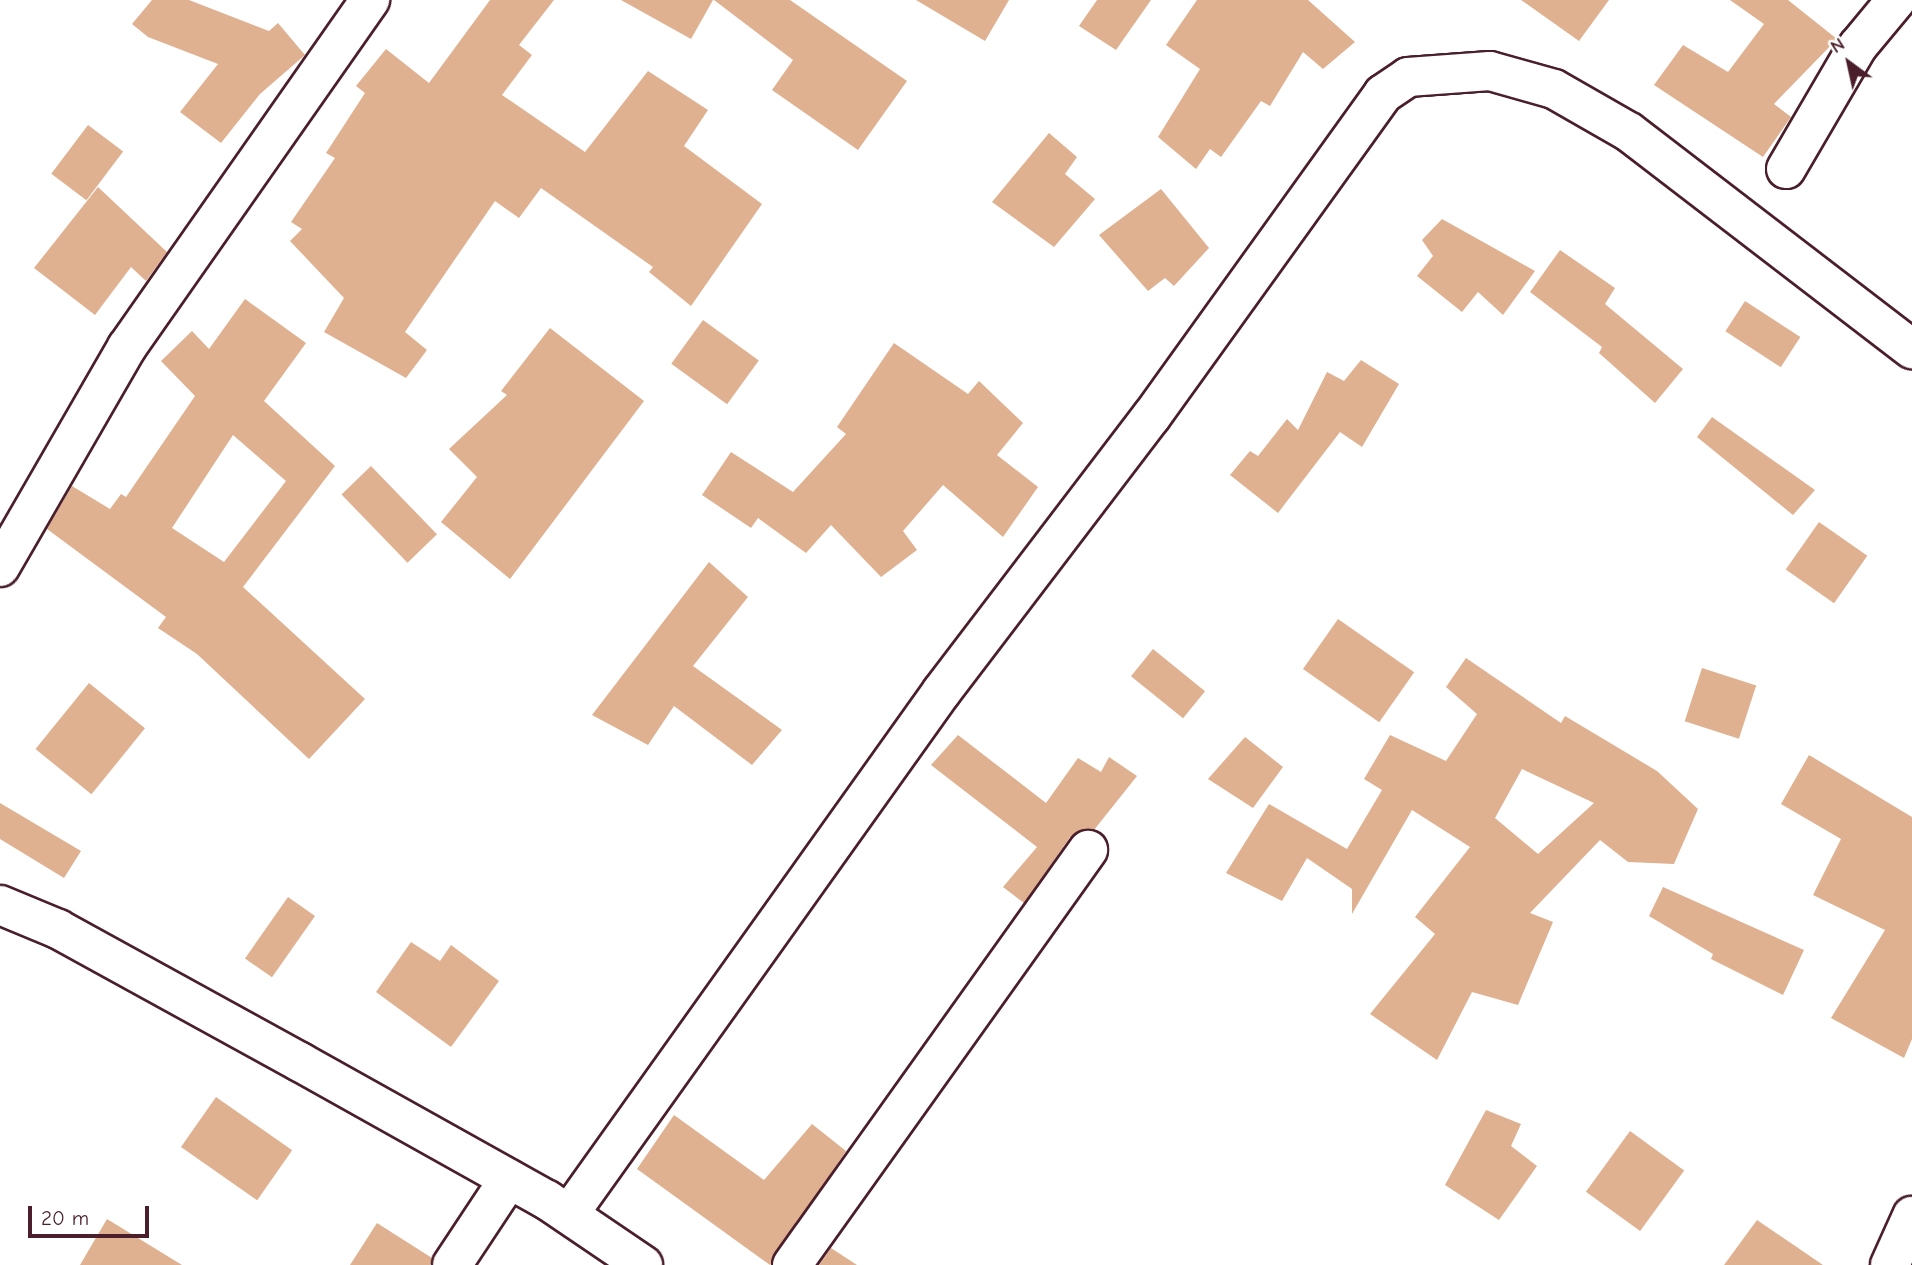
<!DOCTYPE html>
<html>
<head>
<meta charset="utf-8">
<style>
  body { margin:0 }
  #map { position:relative; width:1912px; height:1265px; overflow:hidden; background:#fff; font-family:"Comic Neue",sans-serif }
  div>[style] { position:absolute }
  [style*='--x'] { left:calc(var(--x)*1px); top:calc(var(--y)*1px); width:calc(var(--w)*1px); rotate:calc(var(--a)*1deg) }
  .building>* { inset:0; background:#dfb190; transform-origin:0 0 }
  .roads { filter:drop-shadow(2px 0 #4a1f2b) drop-shadow(-2px 0 #4a1f2b) drop-shadow(0 2px #4a1f2b) drop-shadow(0 -2px #4a1f2b) }
  .minor>* { height:38px; margin:-19px; padding:0 19px; transform-origin:19px; border-radius:19px; background:#fff }
  .tertiary>* { height:38px; margin:-19px; padding:0 19px; transform-origin:19px; border-radius:19px; background:#fff }
  span { translate:-50% -50%; white-space:nowrap; text-align:center; line-height:1.15; -webkit-text-stroke:5px #fff; paint-order:stroke }
  .north { position:absolute; left:1814px; top:28px; width:70px; height:70px; -webkit-text-stroke:5px #fff; paint-order:stroke; rotate:327deg; font-size:19px; font-weight:700; line-height:28px; text-align:center; color:#4a1f2b }
  .north::after { content:''; display:block; margin:auto; width:24px; height:32px; background:#4a1f2b; clip-path:polygon(50% 0,100% 100%,50% 72%,0 100%) }
  .scale { position:absolute; left:28px; top:1206px; width:121px; height:32px; box-sizing:border-box; border:4px solid #4a1f2b; border-top:0; padding-left:9px; font-size:21px; line-height:24px; white-space:nowrap; color:#4a1f2b; -webkit-text-stroke:5px #fff; paint-order:stroke }
</style>
</head>
<body>
<div id="map">
  <div class="building">
    <i style="clip-path:polygon(152px 0,189px 0,269px 31px,278px 23px,305px 55px,260px 94px,221px 143px,180px 112px,218px 64px,148px 37px,132px 24px)"></i>
    <i style="clip-path:polygon(490px 0,554px 0,519px 45px,532px 55px,502px 95px,585px 152px,648px 71px,708px 110px,684px 146px,762px 204px,691px 306px,649px 272px,653px 267px,541px 188px,519px 218px,495px 201px,405px 332px,427px 350px,406px 378px,324px 332px,344px 298px,290px 241px,302px 229px,291px 222px,335px 158px,326px 153px,365px 93px,356px 86px,386px 49px,429px 83px)"></i>
    <i style="clip-path:polygon(621px 0,713px 0,691px 39px)"></i>
    <i style="clip-path:polygon(714px 0,790px 0,907px 81px,858px 150px,772px 90px,793px 60px)"></i>
    <i style="clip-path:polygon(916px 0,1009px 0,985px 41px)"></i>
    <i style="clip-path:polygon(1097px 0,1151px 0,1116px 50px,1079px 26px)"></i>
    <i style="clip-path:polygon(1197px 0,1308px 0,1355px 42px,1323px 69px,1303px 52px,1270px 106px,1261px 101px,1221px 157px,1210px 149px,1196px 169px,1158px 137px,1200px 69px,1166px 45px)"></i>
    <i style="clip-path:polygon(1521px 0,1609px 0,1579px 41px)"></i>
    <i style="clip-path:polygon(1730px 0,1788px 0,1837px 39px,1774px 104px,1791px 117px,1763px 157px,1654px 85px,1683px 45px,1728px 72px,1764px 24px)"></i>
    <i style="left:88px;top:125px;width:44px;height:61px;rotate:37deg"></i>
    <i style="clip-path:polygon(1049px 133px,1077px 157px,1065px 174px,1095px 199px,1054px 247px,992px 202px)"></i>
    <i style="clip-path:polygon(98px 187px,167px 252px,146px 281px,131px 267px,95px 315px,34px 268px)"></i>
    <i style="clip-path:polygon(1161px 189px,1209px 248px,1174px 286px,1165px 278px,1148px 291px,1099px 235px)"></i>
    <i style="clip-path:polygon(1442px 219px,1535px 271px,1503px 315px,1478px 292px,1462px 312px,1417px 276px,1433px 256px,1422px 240px)"></i>
    <i style="clip-path:polygon(1560px 250px,1615px 288px,1605px 304px,1683px 369px,1655px 403px,1599px 353px,1602px 347px,1530px 292px)"></i>
    <i style="clip-path:polygon(evenodd,245px 299px,306px 343px,264px 401px,335px 466px,243px 587px,365px 699px,309px 759px,197px 654px,158px 628px,166px 617px,47px 529px,72px 486px,110px 509px,121px 494px,126px 497px,195px 396px,161px 361px,192px 331px,209px 349px,245px 299px,233px 435px,286px 481px,224px 562px,172px 528px,233px 435px)"></i>
    <i style="left:1745px;top:301px;width:66px;height:36px;rotate:33deg"></i>
    <i style="left:703px;top:320px;width:69px;height:54px;rotate:36deg"></i>
    <i style="clip-path:polygon(550px 328px,644px 401px,510px 579px,441px 522px,477px 477px,449px 449px,507px 395px,501px 391px)"></i>
    <i style="clip-path:polygon(894px 343px,968px 394px,979px 381px,1023px 423px,997px 455px,1038px 487px,1003px 537px,943px 485px,903px 531px,917px 550px,881px 577px,831px 525px,806px 553px,758px 518px,751px 528px,702px 495px,731px 452px,793px 492px,846px 434px,837px 427px)"></i>
    <i style="clip-path:polygon(1361px 360px,1399px 384px,1362px 447px,1340px 432px,1278px 513px,1230px 475px,1250px 451px,1258px 456px,1287px 419px,1298px 430px,1327px 372px,1344px 381px)"></i>
    <i style="clip-path:polygon(1712px 417px,1815px 490px,1793px 515px,1697px 437px)"></i>
    <i style="left:371px;top:466px;width:95px;height:41px;rotate:46deg"></i>
    <i style="left:1819px;top:522px;width:59px;height:58px;rotate:35deg"></i>
    <i style="clip-path:polygon(709px 562px,748px 597px,693px 666px,782px 730px,752px 765px,674px 706px,648px 745px,592px 715px)"></i>
    <i style="left:1338px;top:619px;width:93px;height:61px;rotate:35deg"></i>
    <i style="left:1153px;top:649px;width:67px;height:35px;rotate:39deg"></i>
    <i style="clip-path:polygon(evenodd,1466px 658px,1561px 723px,1565px 716px,1657px 771px,1698px 809px,1674px 864px,1628px 862px,1600px 840px,1530px 913px,1553px 922px,1518px 1005px,1472px 992px,1437px 1060px,1370px 1014px,1435px 934px,1415px 917px,1470px 847px,1412px 810px,1352px 914px,1352px 889px,1307px 858px,1282px 901px,1226px 873px,1269px 804px,1347px 849px,1382px 790px,1364px 779px,1390px 735px,1446px 761px,1477px 714px,1446px 687px,1466px 658px,1522px 769px,1594px 803px,1538px 854px,1495px 818px,1522px 769px)"></i>
    <i style="left:1702px;top:668px;width:57px;height:56px;rotate:18deg"></i>
    <i style="left:89px;top:683px;width:72px;height:85px;rotate:39deg"></i>
    <i style="clip-path:polygon(958px 735px,1046px 803px,1078px 758px,1101px 772px,1109px 757px,1137px 776px,1094px 830px,1070px 837px,1024px 903px,1003px 887px,1037px 847px,931px 765px)"></i>
    <i style="clip-path:polygon(1245px 737px,1283px 767px,1253px 808px,1208px 779px)"></i>
    <i style="clip-path:polygon(1809px 755px,1912px 817px,1912px 1039px,1904px 1058px,1831px 1018px,1885px 930px,1813px 895px,1841px 839px,1781px 804px)"></i>
    <i style="clip-path:polygon(0 803px,81px 851px,64px 878px,0 839px)"></i>
    <i style="clip-path:polygon(1663px 887px,1804px 950px,1783px 995px,1711px 959px,1713px 954px,1649px 916px)"></i>
    <i style="left:288px;top:897px;width:33px;height:75px;rotate:35deg"></i>
    <i style="clip-path:polygon(411px 942px,440px 961px,451px 945px,499px 981px,451px 1047px,376px 992px)"></i>
    <i style="left:216px;top:1097px;width:93px;height:61px;rotate:35deg"></i>
    <i style="clip-path:polygon(1486px 1110px,1521px 1124px,1511px 1146px,1537px 1166px,1499px 1220px,1445px 1185px)"></i>
    <i style="clip-path:polygon(674px 1115px,764px 1180px,812px 1124px,846px 1151px,770px 1265px,637px 1169px)"></i>
    <i style="left:1630px;top:1131px;width:67px;height:75px;rotate:36deg"></i>
    <i style="clip-path:polygon(107px 1219px,182px 1265px,80px 1265px)"></i>
    <i style="clip-path:polygon(1757px 1220px,1823px 1265px,1724px 1265px)"></i>
    <i style="clip-path:polygon(377px 1223px,432px 1258px,430px 1265px,350px 1265px)"></i>
    <i style="clip-path:polygon(831px 1248px,857px 1265px,819px 1265px)"></i>
  </div>
  <div class="roads">
    <div class="minor">
      <i style="--x:1786;--y:169;--w:143;--a:-59.7"></i>
      <i style="--x:1858;--y:46;--w:60;--a:-50.4"></i>
      <i style="--x:0;--y:567;--w:254;--a:-60"></i>
      <i style="--x:127;--y:347;--w:424;--a:-55"></i>
      <i style="--x:569;--y:1214;--w:642;--a:-54.5"></i>
      <i style="--x:942;--y:691;--w:345;--a:-52.7"></i>
      <i style="--x:1151;--y:417;--w:398;--a:-54.3"></i>
      <i style="--x:1383;--y:94;--w:30;--a:-34"></i>
      <i style="--x:1408;--y:77;--w:82;--a:-4.2"></i>
      <i style="--x:1490;--y:71;--w:66;--a:15.7"></i>
      <i style="--x:1554;--y:89;--w:86;--a:29.8"></i>
      <i style="--x:1629;--y:132;--w:357;--a:37.5"></i>
      <i style="--x:452;--y:1265;--w:103;--a:-56.5"></i>
      <i style="--x:792;--y:1265;--w:510;--a:-54.5"></i>
      <i style="--x:1890;--y:1265;--w:54;--a:-65.8"></i>
    </div>
    <div class="tertiary">
      <i style="--x:0;--y:905;--w:63;--a:22.5"></i>
      <i style="--x:58;--y:929;--w:276;--a:28.8"></i>
      <i style="--x:300;--y:1062;--w:283;--a:29.2"></i>
      <i style="--x:547;--y:1200;--w:116;--a:34.1"></i>
    </div>
  </div>
  <div class="north">N</div>
  <div class="scale">20 m</div>
</div>
</body>
</html>
